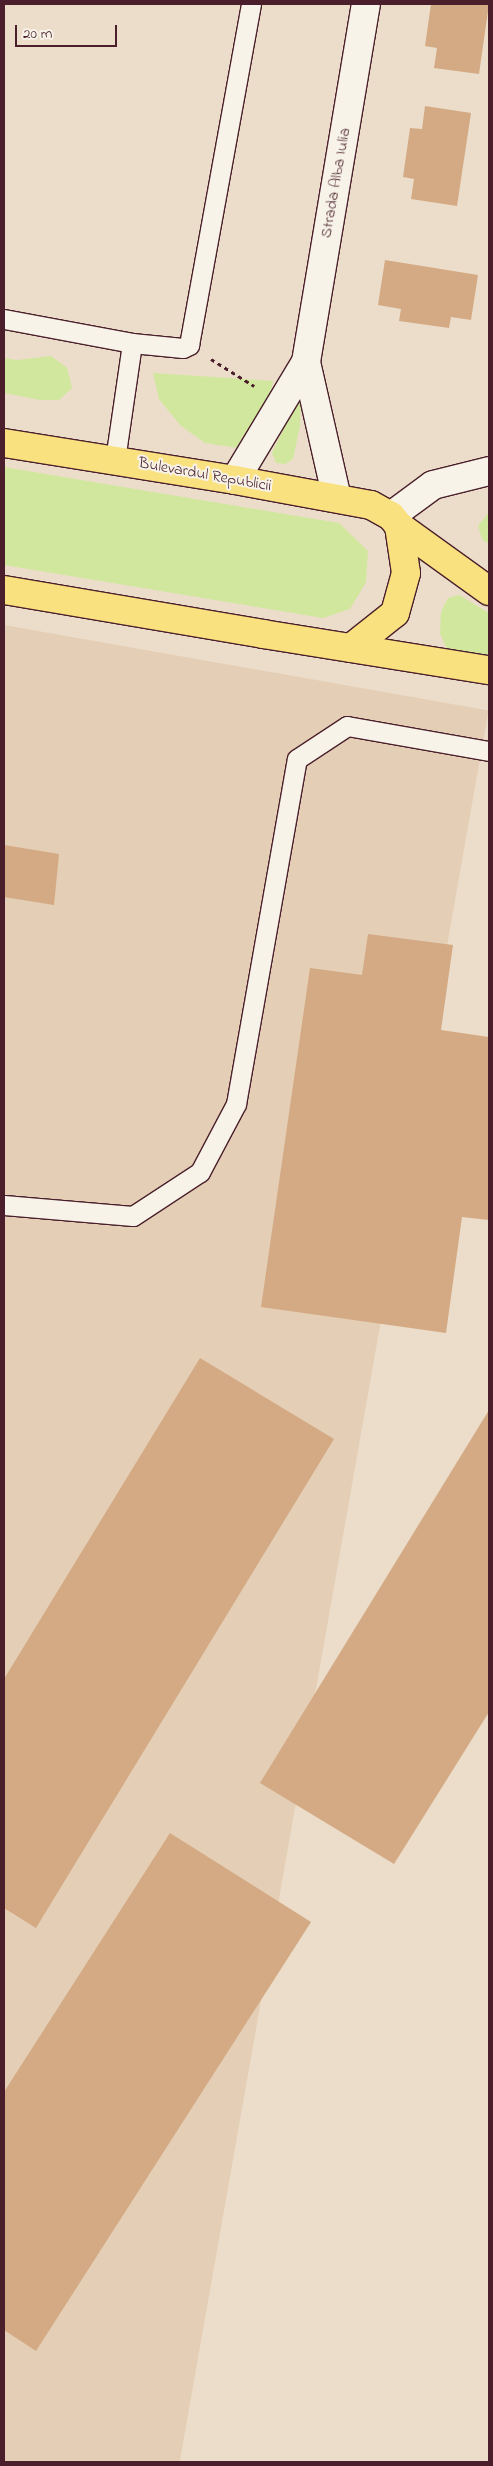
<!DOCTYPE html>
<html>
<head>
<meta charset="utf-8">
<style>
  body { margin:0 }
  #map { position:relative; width:493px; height:2466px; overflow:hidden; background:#ecddca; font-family:"Indie Flower",sans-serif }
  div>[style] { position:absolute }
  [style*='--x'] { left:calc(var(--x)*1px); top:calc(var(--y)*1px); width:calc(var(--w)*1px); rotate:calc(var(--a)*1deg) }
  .built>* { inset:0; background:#e4ceb5; transform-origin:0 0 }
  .green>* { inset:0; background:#d1e79d }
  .building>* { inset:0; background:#d3aa84 }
  .path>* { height:3px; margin-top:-1.5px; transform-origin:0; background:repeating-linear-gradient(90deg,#4a1f2b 0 4px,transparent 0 8px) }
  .roads { filter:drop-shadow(1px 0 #4a1f2b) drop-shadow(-1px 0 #4a1f2b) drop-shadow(0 1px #4a1f2b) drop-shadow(0 -1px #4a1f2b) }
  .lane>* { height:19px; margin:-9.5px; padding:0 9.5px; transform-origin:9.5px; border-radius:9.5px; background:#f7f3e8 }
  .street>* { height:28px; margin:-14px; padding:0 14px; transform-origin:14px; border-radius:14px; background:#f7f3e8 }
  .primary>* { height:28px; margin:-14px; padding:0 14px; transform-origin:14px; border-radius:14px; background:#fae180 }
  span { translate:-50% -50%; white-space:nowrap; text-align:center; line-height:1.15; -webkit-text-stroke:4px #f7f3e8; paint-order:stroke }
  .street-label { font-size:16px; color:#4a1f2b }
  .frame { position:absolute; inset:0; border:5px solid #4a1f2b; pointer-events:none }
  .scale { position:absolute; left:15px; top:25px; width:102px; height:22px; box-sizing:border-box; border:2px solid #4a1f2b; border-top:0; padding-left:6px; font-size:15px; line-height:18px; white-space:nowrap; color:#4a1f2b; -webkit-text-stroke:4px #f7f3e8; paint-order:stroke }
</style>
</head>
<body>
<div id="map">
  <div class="built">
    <i style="left:4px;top:625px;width:492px;height:1837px;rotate:10deg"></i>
  </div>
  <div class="green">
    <i style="clip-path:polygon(51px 356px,67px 368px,72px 388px,59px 400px,40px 400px,4px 393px,4px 358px,17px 360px)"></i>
    <i style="clip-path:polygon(153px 373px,273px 381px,268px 407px,256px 430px,238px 448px,205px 443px,180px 425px,159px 399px)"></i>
    <i style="clip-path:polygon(301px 392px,300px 426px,293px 459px,285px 464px,276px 463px,272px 453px)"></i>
    <i style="clip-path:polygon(4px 467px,339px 523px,368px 551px,366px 582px,350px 609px,323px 618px,4px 565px)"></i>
    <i style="clip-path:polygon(489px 512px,489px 544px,482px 539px,478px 526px)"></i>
    <i style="clip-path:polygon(459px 595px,489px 613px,489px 656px,447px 649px,440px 633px,441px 612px,448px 598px)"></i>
  </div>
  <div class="building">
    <i style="clip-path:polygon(431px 4px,489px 4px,479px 74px,434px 68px,437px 48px,425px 46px)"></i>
    <i style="clip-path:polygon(425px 106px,471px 113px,457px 206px,411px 199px,414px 179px,403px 177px,410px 128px,422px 129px)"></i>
    <i style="clip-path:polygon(385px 260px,478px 275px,471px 320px,451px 317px,449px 328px,399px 321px,401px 309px,378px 305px)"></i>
    <i style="clip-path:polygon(4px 845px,59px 854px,54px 905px,4px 897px)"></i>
    <i style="clip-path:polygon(368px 934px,453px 945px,441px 1030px,489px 1037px,489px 1220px,462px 1217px,446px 1333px,261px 1307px,310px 968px,362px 975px)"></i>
    <i style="clip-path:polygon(200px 1358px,334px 1439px,36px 1928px,4px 1908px,4px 1679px)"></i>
    <i style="clip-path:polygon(489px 1410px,489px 1712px,394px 1864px,260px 1783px)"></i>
    <i style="clip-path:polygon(170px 1833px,311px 1922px,36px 2351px,4px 2330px,4px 2092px)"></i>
  </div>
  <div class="path">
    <i style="--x:211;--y:359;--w:51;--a:32.1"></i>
  </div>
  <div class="roads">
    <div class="lane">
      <i style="--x:4;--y:319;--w:130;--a:10.6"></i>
      <i style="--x:132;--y:343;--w:51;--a:5.6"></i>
      <i style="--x:183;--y:348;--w:7;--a:-27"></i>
      <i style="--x:189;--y:345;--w:347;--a:-79.7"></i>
      <i style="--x:115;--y:460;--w:118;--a:-81.7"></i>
      <i style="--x:4;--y:1205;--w:129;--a:4.9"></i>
      <i style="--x:133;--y:1216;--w:80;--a:-33.3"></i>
      <i style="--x:200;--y:1172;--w:77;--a:-62.1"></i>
      <i style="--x:236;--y:1104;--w:350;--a:-80"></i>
      <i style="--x:297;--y:759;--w:60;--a:-33.4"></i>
      <i style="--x:347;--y:726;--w:144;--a:10"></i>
    </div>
    <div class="street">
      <i style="--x:306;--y:362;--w:363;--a:-80.5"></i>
      <i style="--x:235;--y:480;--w:138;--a:-59"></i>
      <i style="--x:306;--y:362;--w:139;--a:77.2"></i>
      <i style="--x:391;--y:516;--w:52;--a:-36.4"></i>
      <i style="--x:433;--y:485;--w:58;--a:-14"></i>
    </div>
    <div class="primary">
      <i style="--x:4;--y:443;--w:234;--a:9.1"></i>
      <i style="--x:235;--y:480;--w:138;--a:10.4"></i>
      <i style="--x:371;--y:505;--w:23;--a:29"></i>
      <i style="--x:391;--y:516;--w:13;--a:51"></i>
      <i style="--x:399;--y:526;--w:111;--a:35.8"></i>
      <i style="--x:4;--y:590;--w:263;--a:9.6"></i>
      <i style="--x:263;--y:634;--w:229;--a:9.1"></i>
      <i style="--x:351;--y:648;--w:56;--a:-38.5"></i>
      <i style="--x:395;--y:613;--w:41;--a:-74.6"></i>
      <i style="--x:406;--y:573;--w:48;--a:-98.5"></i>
    </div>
  </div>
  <div class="street-label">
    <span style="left:336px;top:183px;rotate:-80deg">Strada Alba Iulia</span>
    <span style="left:205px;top:475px;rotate:10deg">Bulevardul Republicii</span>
  </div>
  <div class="frame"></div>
  <div class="scale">20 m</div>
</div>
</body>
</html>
